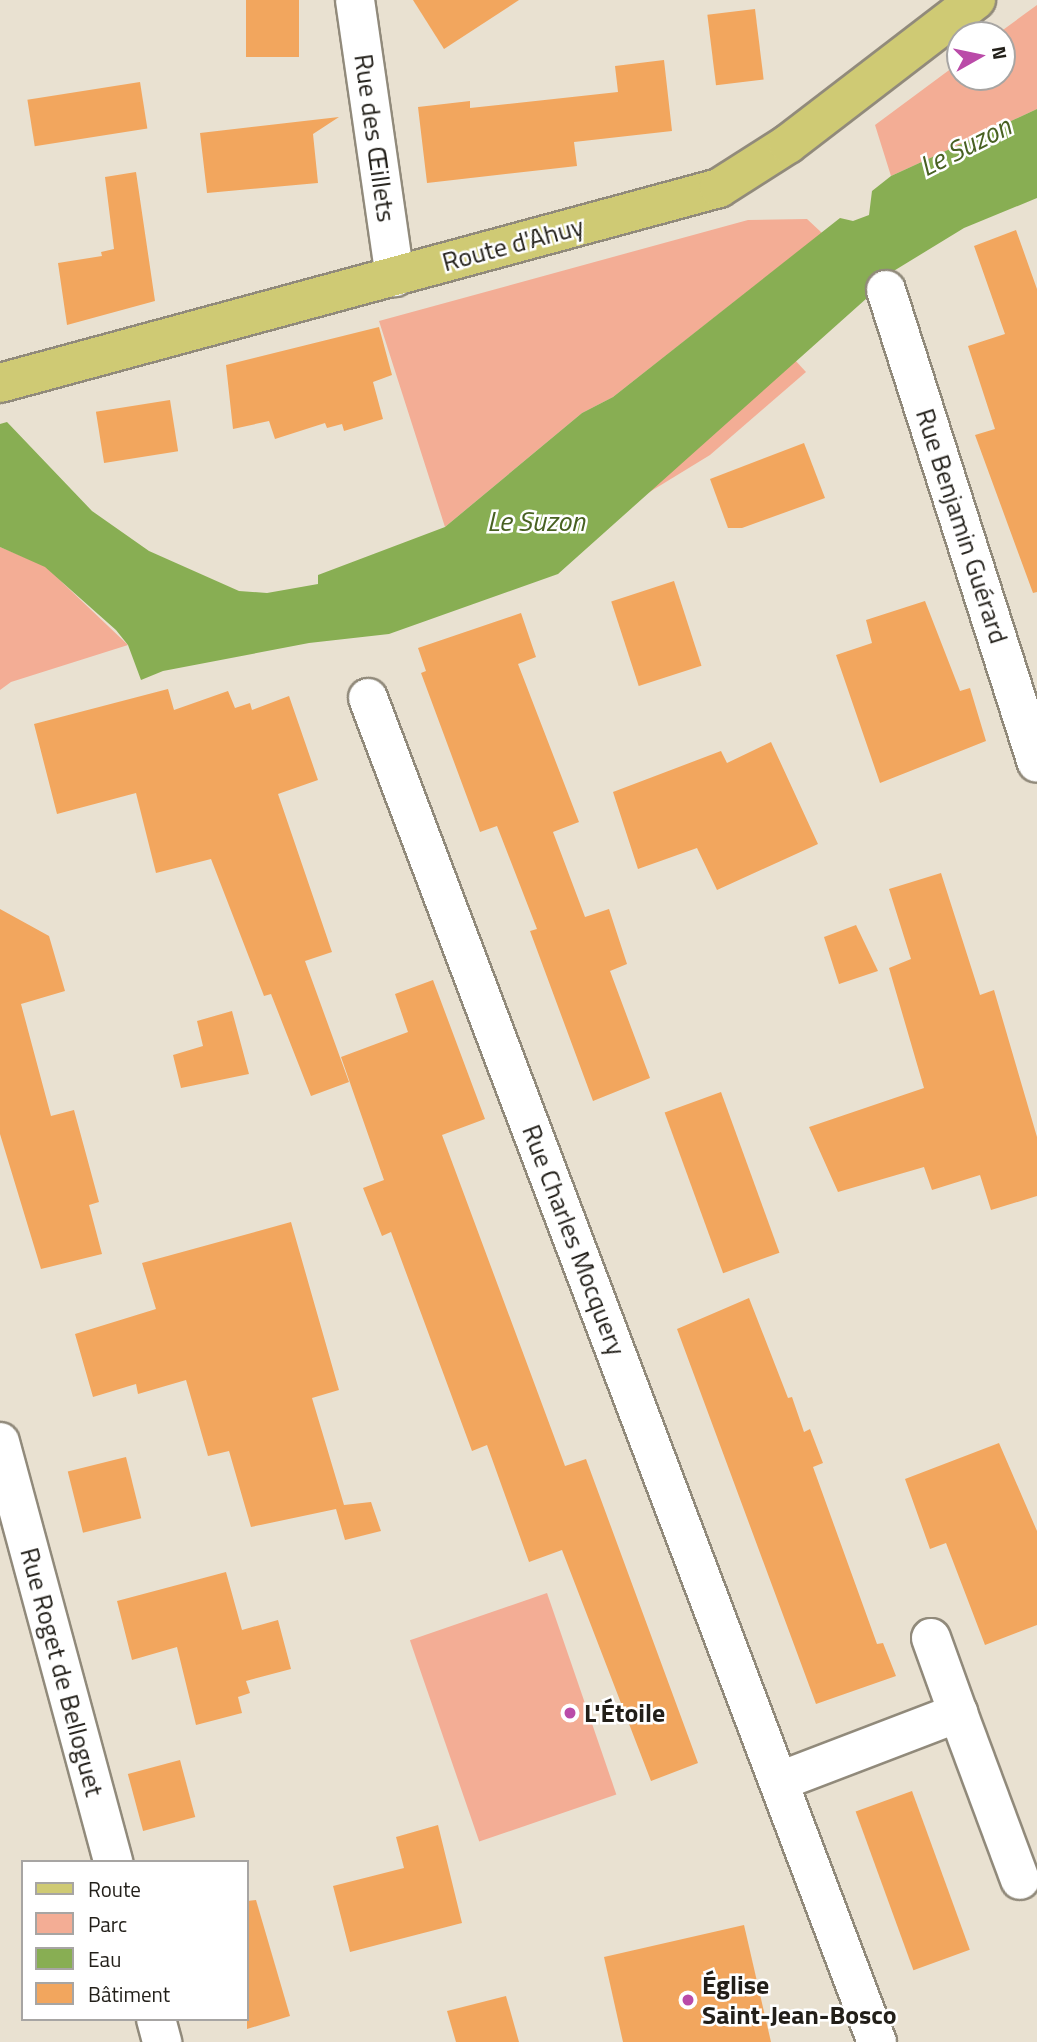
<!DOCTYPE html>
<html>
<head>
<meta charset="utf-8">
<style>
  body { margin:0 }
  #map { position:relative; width:1037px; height:2042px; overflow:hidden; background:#e9e1d1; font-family:"Titillium Web",sans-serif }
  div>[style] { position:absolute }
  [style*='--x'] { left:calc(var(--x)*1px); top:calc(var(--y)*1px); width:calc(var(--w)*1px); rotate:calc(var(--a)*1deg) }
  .green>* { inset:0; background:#f3ad95; transform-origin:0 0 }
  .water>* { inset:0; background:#88ae53 }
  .building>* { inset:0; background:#f2a65e; transform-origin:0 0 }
  .roads { filter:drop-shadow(2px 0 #918a7b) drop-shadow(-2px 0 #918a7b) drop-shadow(0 2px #918a7b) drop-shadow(0 -2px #918a7b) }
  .minor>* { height:38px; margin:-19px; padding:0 19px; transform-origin:19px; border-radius:19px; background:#fff }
  .major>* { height:38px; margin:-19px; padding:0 19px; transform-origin:19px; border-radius:19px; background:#cfca74 }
  .dots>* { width:19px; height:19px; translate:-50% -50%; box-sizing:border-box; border:4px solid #fff; border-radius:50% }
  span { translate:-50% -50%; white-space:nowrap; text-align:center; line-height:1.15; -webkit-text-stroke:5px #fff; paint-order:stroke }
  .street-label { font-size:26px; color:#221f19 }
  .poi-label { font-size:26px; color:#221f19; font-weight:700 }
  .left { translate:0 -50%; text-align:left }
  .water-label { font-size:28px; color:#486122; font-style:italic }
  .legend { position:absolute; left:21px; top:1860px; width:228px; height:161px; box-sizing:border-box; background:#fff; border:2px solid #a7a5a3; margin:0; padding:9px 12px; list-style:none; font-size:21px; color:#221f19 }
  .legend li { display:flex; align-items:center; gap:14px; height:35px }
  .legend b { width:35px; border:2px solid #a7a5a3 }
  .north { position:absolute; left:946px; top:21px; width:70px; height:70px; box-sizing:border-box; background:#fff; border:2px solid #a7a5a3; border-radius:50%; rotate:81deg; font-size:19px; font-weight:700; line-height:28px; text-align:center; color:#221f19 }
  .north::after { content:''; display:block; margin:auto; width:24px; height:32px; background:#ba4ba8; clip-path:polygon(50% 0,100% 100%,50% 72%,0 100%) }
</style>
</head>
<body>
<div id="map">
  <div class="green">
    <i style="clip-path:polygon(1037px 5px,1037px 109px,891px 176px,875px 125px,960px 62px,960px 77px,1002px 77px,1002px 35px,996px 35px)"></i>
    <i style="clip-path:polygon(807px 219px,822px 233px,613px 397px,582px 413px,445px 527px,379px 321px,748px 220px)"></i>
    <i style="clip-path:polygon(794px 359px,806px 372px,710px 455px,643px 496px)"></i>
    <i style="clip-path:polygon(0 547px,45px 566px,128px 645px,11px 682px,0 690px)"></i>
    <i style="left:547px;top:1593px;width:213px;height:145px;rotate:71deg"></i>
  </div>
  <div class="water">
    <i style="clip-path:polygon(1037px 109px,1037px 198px,964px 228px,874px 283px,867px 298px,558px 574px,389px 634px,309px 643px,163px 671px,141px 680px,128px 645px,116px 630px,45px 567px,0 547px,0 424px,7px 422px,92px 511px,149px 551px,239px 591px,267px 593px,318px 584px,318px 575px,445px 527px,582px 413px,613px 397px,840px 218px,853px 221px,869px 215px,872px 191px,891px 176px)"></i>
  </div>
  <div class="building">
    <i style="left:246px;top:0;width:53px;height:57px"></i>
    <i style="clip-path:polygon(413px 0,519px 0,444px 49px)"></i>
    <i style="left:755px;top:9px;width:71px;height:48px;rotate:83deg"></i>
    <i style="clip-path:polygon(664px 60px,672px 131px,574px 142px,577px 166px,427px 183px,418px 107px,470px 101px,470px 108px,618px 92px,615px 66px)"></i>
    <i style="left:140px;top:82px;width:47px;height:114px;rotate:81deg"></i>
    <i style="clip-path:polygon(339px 117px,313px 134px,318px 183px,207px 193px,200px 133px)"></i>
    <i style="clip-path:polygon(136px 172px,155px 301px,67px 325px,58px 263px,102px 256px,101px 252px,114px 249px,105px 177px)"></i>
    <i style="clip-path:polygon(1016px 230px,1037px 289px,1037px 592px,1033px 593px,975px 435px,995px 429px,968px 346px,1005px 334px,974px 246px)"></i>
    <i style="clip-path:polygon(379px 327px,392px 375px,373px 382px,383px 419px,344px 431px,342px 424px,327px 428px,325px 423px,275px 439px,269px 421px,233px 429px,226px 365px)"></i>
    <i style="left:170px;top:400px;width:52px;height:75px;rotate:81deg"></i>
    <i style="clip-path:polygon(804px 443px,825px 498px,742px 528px,728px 528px,710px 479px)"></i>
    <i style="left:674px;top:581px;width:89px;height:66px;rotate:72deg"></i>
    <i style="clip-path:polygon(925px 601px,960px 691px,970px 688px,986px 741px,880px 783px,836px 655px,872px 643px,866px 620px)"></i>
    <i style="clip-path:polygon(521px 613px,536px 657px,518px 664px,579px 822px,553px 832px,585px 917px,609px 909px,627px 964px,610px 971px,650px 1078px,593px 1101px,530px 931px,537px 929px,497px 826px,480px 832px,421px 673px,426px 671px,418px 648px)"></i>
    <i style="clip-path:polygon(168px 689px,174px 710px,228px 691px,235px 708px,250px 703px,252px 710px,289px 696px,318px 780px,278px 794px,332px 952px,305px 961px,349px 1082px,311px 1096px,271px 994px,264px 996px,211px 859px,156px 873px,136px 793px,57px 814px,34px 724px)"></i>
    <i style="clip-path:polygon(771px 742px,818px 844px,717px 890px,697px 848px,638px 869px,613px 792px,721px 751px,727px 763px)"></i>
    <i style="clip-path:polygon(941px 873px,980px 995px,994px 990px,1037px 1137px,1037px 1196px,991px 1210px,980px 1175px,932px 1190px,924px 1167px,838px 1192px,809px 1127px,924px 1088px,889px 968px,911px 959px,889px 889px)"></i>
    <i style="clip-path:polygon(0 909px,49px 936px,65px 991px,21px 1004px,51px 1116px,74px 1110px,99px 1202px,89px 1205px,102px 1254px,41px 1269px,0 1134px)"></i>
    <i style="clip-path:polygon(856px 925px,878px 971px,839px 984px,824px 937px)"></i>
    <i style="clip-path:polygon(433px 980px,485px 1119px,442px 1135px,565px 1466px,586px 1459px,698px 1763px,651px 1781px,562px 1550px,529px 1562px,487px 1445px,472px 1451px,391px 1232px,382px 1236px,363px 1188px,384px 1180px,341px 1057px,408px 1032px,395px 994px)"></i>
    <i style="clip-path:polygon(232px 1011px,249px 1074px,181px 1088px,173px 1055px,203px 1046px,197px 1021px)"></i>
    <i style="left:721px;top:1092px;width:171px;height:60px;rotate:70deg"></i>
    <i style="clip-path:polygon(291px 1222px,339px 1390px,312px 1398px,344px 1505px,371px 1502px,381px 1531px,345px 1540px,336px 1509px,251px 1527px,229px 1451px,208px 1456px,186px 1380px,138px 1394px,136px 1384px,93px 1397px,75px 1334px,156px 1309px,142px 1263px)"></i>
    <i style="clip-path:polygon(749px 1298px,788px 1398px,792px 1397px,804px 1432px,810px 1429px,823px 1463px,813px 1467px,877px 1644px,883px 1643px,896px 1676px,816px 1704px,677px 1329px)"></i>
    <i style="clip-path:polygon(999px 1443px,1037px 1531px,1037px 1625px,985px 1645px,946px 1543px,930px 1549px,905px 1479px)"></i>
    <i style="left:126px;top:1457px;width:63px;height:60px;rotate:76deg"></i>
    <i style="clip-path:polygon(226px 1572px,242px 1630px,278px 1620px,291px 1669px,246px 1681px,250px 1693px,238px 1697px,242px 1713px,196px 1725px,177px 1647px,132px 1660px,117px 1601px)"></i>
    <i style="left:180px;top:1760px;width:59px;height:54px;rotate:75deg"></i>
    <i style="left:912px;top:1791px;width:169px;height:60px;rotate:70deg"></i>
    <i style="clip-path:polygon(438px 1825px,462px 1923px,350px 1952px,333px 1886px,404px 1868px,396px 1837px)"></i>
    <i style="clip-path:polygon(256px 1900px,290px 2016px,247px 2029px,247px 1901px)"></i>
    <i style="clip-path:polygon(744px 1925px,771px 2042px,623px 2042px,604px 1957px)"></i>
    <i style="clip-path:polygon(506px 1996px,519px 2042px,456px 2042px,447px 2011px)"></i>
  </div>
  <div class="roads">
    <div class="minor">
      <i style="--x:355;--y:0;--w:280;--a:81.8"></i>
      <i style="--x:886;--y:290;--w:496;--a:72.3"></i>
      <i style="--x:368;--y:698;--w:1437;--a:69.26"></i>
      <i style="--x:0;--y:1442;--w:435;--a:74.9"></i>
      <i style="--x:931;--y:1638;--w:80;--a:70.2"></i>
      <i style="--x:780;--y:1781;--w:191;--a:-20.9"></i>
      <i style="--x:958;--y:1713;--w:178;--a:69.6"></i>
      <i style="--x:156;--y:2019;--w:24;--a:75"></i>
    </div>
    <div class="major">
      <i style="--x:0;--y:383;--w:745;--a:-15.17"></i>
      <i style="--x:719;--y:188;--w:82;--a:-32.5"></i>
      <i style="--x:788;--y:144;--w:237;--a:-37.5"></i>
    </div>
  </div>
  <div class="dots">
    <i style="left:570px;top:1713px;background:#ba4ba8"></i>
    <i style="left:688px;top:2000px;background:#ba4ba8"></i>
  </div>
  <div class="street-label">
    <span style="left:375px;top:138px;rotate:82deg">Rue des Œillets</span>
    <span style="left:513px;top:244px;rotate:-15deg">Route d'Ahuy</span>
    <span style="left:962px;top:526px;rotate:72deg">Rue Benjamin Guérard</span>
    <span style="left:574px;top:1240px;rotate:69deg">Rue Charles Mocquery</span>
    <span style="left:62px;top:1672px;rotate:75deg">Rue Roget de Belloguet</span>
  </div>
  <div class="poi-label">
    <span class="left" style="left:584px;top:1713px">L'Étoile</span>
    <span class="left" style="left:702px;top:2000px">Église<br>Saint-Jean-Bosco</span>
  </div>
  <div class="water-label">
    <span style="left:965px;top:146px;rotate:-27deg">Le Suzon</span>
    <span style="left:536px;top:521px">Le Suzon</span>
  </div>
  <ul class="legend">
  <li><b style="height:9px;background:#cfca74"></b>Route</li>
  <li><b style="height:19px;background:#f3ad95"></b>Parc</li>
  <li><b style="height:19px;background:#88ae53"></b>Eau</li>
  <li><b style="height:19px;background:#f2a65e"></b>Bâtiment</li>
  </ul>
  <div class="north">N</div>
</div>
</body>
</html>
